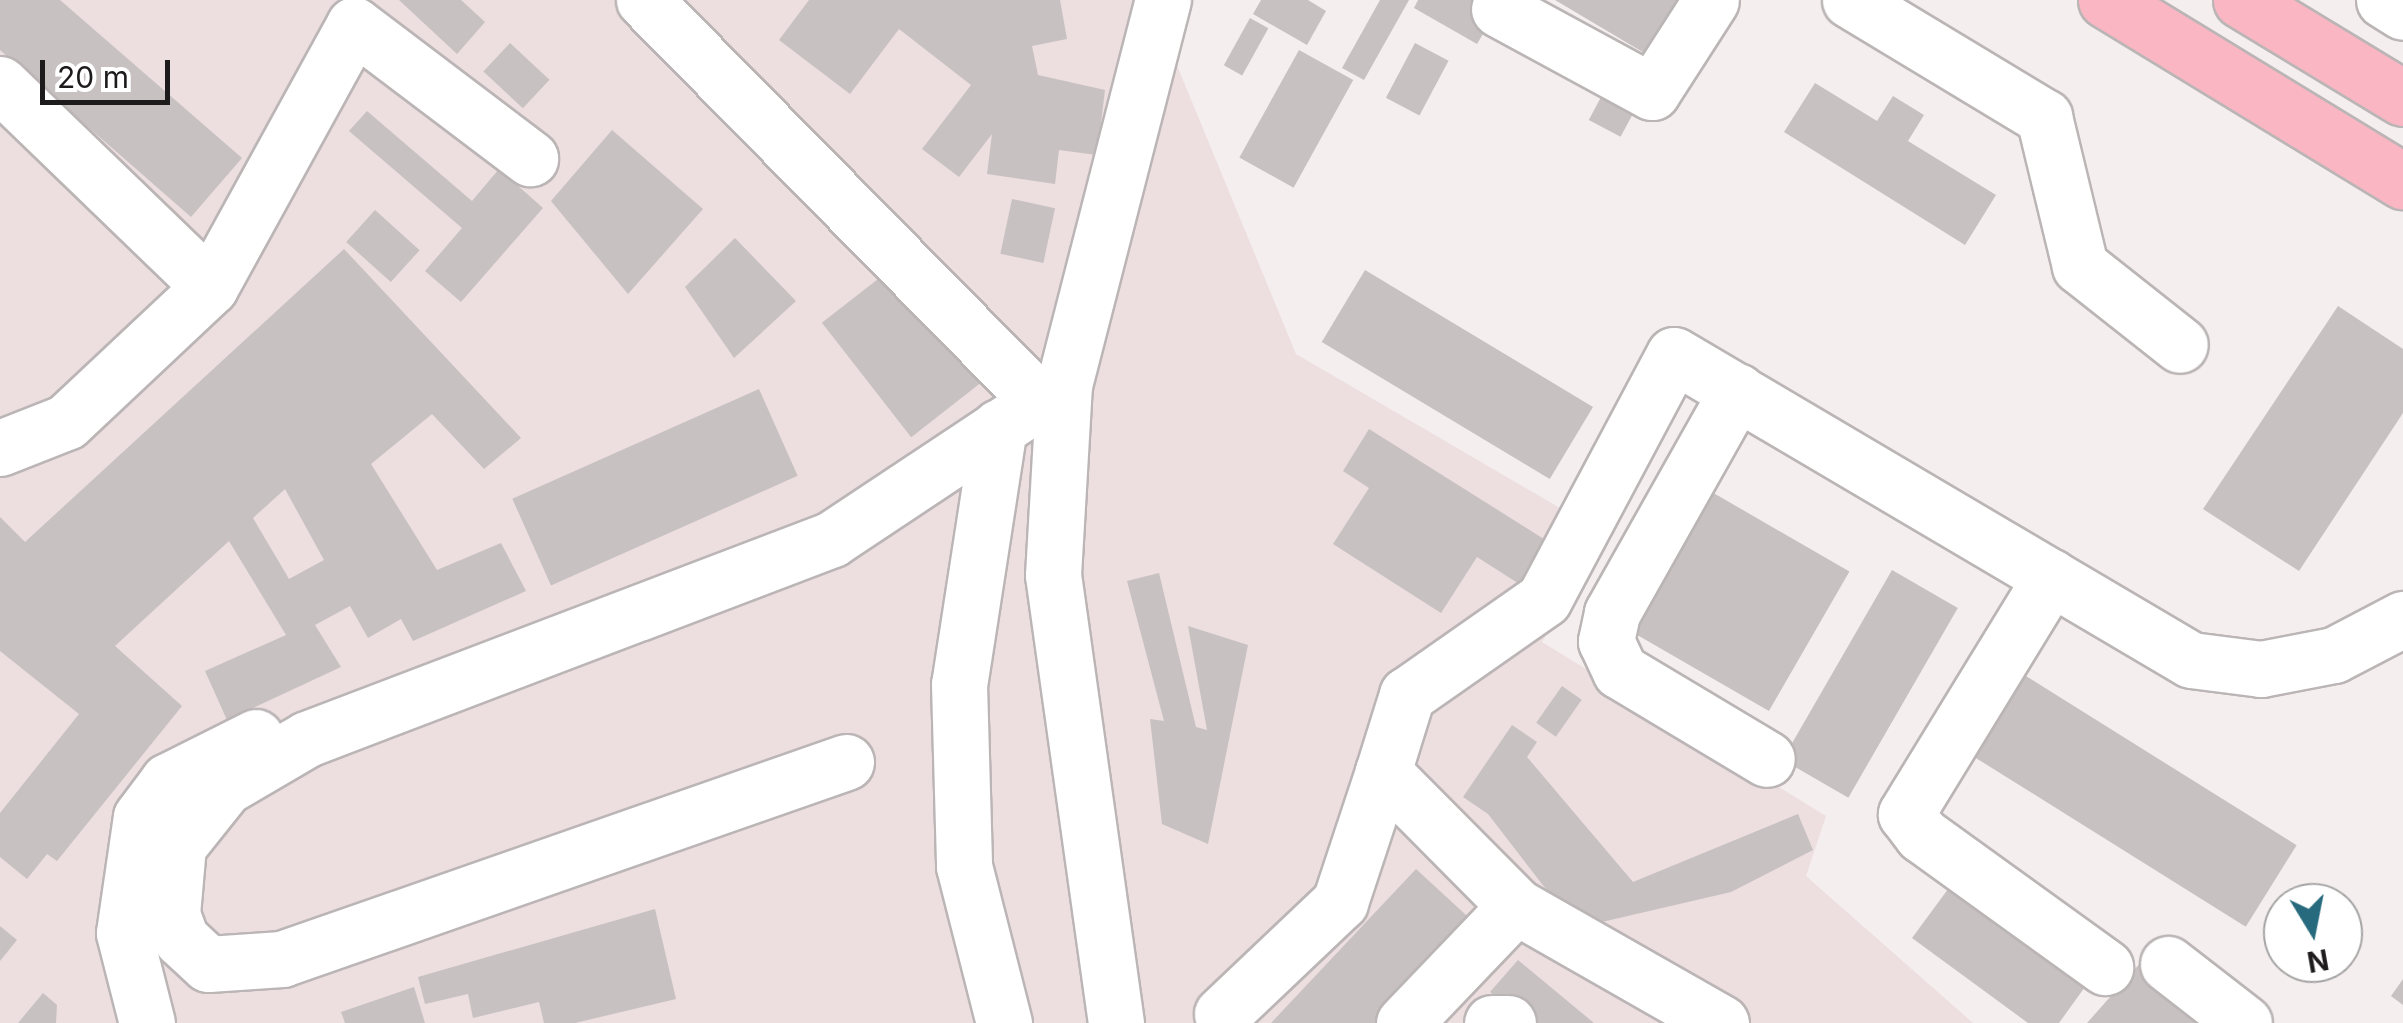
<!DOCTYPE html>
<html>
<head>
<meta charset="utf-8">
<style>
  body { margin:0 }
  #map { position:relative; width:2403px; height:1023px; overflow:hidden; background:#f5eeef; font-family:Inter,sans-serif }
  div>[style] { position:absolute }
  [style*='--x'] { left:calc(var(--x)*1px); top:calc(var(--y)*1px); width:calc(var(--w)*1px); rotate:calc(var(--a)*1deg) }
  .built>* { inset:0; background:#eddee0 }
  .building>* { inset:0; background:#c7c1c1; transform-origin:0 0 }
  .roads { filter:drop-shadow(2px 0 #bbb5b6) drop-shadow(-2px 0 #bbb5b6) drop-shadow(0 2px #bbb5b6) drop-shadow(0 -2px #bbb5b6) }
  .minor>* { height:55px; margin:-27.5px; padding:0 27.5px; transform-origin:27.5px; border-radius:27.5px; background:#fff }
  .major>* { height:55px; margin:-27.5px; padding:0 27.5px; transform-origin:27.5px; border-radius:27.5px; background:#fbb6c3 }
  span { translate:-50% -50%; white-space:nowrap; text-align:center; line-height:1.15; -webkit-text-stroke:8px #fff; paint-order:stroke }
  .north { position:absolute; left:2263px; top:883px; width:100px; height:100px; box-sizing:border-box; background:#fff; border:2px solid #a5a4a4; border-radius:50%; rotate:170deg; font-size:28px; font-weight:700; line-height:40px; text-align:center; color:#1d1b1b }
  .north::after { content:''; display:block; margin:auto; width:35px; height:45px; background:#286a7d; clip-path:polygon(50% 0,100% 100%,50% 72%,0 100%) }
  .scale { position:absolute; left:40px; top:60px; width:130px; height:45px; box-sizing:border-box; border:5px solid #1d1b1b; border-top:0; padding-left:12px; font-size:30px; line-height:35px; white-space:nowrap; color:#1d1b1b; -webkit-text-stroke:8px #fff; paint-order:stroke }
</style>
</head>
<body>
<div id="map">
  <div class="built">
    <i style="clip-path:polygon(0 0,1150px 0,1296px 354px,1608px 536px,1542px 642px,1826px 816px,1806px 876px,1973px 1023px,0 1023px)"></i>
  </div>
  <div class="building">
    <i style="clip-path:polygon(0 0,60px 0,242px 158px,191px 217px,0 50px)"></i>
    <i style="clip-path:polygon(399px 0,461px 0,485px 22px,457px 54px)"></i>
    <i style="clip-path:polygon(809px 0,1060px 0,1067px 39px,1032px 46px,1038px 75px,1105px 90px,1097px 155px,1059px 150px,1055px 184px,987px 174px,992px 134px,959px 177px,922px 149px,971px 85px,899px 29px,850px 94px,779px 40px)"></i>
    <i style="clip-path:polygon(1261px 0,1308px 0,1326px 11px,1307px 45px,1253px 14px)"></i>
    <i style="clip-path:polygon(1380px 0,1409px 0,1364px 80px,1342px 68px)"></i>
    <i style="clip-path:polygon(1418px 0,1477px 0,1470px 12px,1489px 24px,1477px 44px,1414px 8px)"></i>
    <i style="clip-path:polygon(1555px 0,1678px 0,1646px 54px)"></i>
    <i style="left:1250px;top:18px;width:21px;height:54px;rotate:29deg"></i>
    <i style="left:510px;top:43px;width:54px;height:39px;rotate:43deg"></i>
    <i style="left:1415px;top:43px;width:38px;height:62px;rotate:28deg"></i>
    <i style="left:1299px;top:50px;width:62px;height:123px;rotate:29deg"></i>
    <i style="clip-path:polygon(1815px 83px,1877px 121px,1893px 96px,1924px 115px,1908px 141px,1996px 195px,1965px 245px,1784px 132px)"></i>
    <i style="left:1601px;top:97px;width:36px;height:26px;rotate:28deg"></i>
    <i style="clip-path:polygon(367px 111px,472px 201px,499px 169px,543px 208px,461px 302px,425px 271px,462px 228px,349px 131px)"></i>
    <i style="clip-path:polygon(612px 130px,703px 209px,628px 294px,551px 201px)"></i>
    <i style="left:1012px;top:199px;width:44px;height:56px;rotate:12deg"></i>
    <i style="left:375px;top:210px;width:60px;height:43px;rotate:42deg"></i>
    <i style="clip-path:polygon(735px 238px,796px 301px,734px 358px,685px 287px)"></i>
    <i style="clip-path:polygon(evenodd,344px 249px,521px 438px,484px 469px,432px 414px,371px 464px,437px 570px,501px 543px,526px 591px,413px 641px,401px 619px,368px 638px,350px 606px,315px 625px,341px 667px,227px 720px,205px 671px,286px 635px,229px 541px,115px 646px,182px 706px,57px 861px,47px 854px,27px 879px,0 857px,0 813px,79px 714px,0 651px,0 517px,25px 542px,344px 249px,285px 489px,324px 560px,289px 579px,253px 518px,285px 489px)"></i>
    <i style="left:896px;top:265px;width:145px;height:94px;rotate:52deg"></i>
    <i style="left:1365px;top:270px;width:266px;height:84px;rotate:31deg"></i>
    <i style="clip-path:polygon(2338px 306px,2403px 349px,2403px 413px,2299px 571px,2203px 509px)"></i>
    <i style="left:759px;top:389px;width:95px;height:270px;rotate:66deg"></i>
    <i style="clip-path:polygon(1369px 429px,1555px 546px,1527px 589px,1477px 557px,1441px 613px,1333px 544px,1369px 488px,1343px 471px)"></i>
    <i style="left:1710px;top:491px;width:161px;height:161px;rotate:30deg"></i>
    <i style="left:1892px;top:570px;width:76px;height:219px;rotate:30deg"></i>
    <i style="clip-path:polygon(1159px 573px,1196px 727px,1207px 730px,1188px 626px,1248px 645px,1208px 844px,1162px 824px,1150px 719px,1164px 721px,1127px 581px)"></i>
    <i style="left:2021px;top:673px;width:325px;height:96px;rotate:32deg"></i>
    <i style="left:1562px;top:686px;width:24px;height:45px;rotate:35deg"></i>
    <i style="clip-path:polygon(1512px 725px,1537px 742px,1527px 757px,1633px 882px,1798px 814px,1813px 850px,1731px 892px,1576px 928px,1488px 814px,1463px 797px)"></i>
    <i style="clip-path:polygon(1416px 869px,1479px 927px,1389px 1023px,1271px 1023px)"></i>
    <i style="clip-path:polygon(1954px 881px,2090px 980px,2059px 1023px,2028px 1023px,1912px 938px)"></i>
    <i style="clip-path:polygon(655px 909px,676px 999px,575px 1023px,544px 1023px,539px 1002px,473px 1018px,468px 994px,425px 1004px,418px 977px)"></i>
    <i style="clip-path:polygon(0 926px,17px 940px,0 961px)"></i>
    <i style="clip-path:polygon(1518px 960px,1594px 1023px,1527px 1023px,1490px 992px)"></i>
    <i style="clip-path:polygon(2142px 961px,2213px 1023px,2087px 1023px)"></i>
    <i style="clip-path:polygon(2403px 979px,2403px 1005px,2391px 996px)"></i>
    <i style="clip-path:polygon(414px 987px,425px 1023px,345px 1023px,341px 1012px)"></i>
    <i style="clip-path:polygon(43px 993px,57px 1005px,56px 1023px,18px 1023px)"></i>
  </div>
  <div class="roads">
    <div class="minor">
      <i style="--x:644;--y:0;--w:563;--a:45.43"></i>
      <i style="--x:1850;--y:0;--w:227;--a:31.1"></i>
      <i style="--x:2044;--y:117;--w:153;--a:76.4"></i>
      <i style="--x:2080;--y:266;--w:127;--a:38.3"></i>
      <i style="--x:2384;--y:0;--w:22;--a:32"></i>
      <i style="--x:1499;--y:9;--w:174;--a:28.5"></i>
      <i style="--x:1652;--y:92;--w:109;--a:-57.3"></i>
      <i style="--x:0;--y:84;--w:292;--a:44"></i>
      <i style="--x:210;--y:287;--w:197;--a:136.8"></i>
      <i style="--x:66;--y:422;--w:71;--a:158.5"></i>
      <i style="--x:210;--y:287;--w:299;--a:-61.2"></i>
      <i style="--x:354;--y:25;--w:221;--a:37.1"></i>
      <i style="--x:1737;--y:391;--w:255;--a:119.4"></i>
      <i style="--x:1612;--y:613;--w:29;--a:102"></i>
      <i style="--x:1606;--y:641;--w:33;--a:65"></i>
      <i style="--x:1620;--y:671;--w:171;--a:30.9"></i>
      <i style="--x:999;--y:427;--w:260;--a:98.8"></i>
      <i style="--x:959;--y:684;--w:182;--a:88.4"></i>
      <i style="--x:964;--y:866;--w:162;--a:75.7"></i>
      <i style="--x:2051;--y:577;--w:278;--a:121.5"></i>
      <i style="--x:1906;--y:814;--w:26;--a:53"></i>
      <i style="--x:1922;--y:835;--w:226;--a:35.8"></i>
      <i style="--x:846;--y:762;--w:597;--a:160.75"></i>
      <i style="--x:282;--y:959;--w:74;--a:176.1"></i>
      <i style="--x:208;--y:964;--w:37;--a:-137"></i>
      <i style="--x:181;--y:939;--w:27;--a:-110"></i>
      <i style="--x:172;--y:914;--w:68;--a:-85"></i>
      <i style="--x:178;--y:846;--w:75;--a:-51.5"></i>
      <i style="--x:225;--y:787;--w:95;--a:-30.3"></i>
      <i style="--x:307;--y:739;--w:562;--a:-20.85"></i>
      <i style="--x:832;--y:539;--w:278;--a:-33.6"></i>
      <i style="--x:2168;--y:964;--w:96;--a:37.8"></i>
      <i style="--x:1222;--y:1014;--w:163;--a:-43.5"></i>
      <i style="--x:1340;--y:902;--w:137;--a:-71.7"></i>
      <i style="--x:147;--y:1023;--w:93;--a:-104.3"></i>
      <i style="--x:124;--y:933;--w:117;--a:-81.7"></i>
      <i style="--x:141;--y:817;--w:45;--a:-53.1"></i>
      <i style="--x:168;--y:781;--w:98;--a:-26.6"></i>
      <i style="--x:1116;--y:1023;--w:452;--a:-98"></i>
      <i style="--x:1053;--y:575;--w:190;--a:-86.7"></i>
      <i style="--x:1064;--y:385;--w:398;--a:-75.6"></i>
      <i style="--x:1404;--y:1023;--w:162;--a:-46.3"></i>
      <i style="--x:1492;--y:1023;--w:16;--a:0"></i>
      <i style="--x:1721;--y:1023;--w:236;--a:-150.3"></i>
      <i style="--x:1516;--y:906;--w:189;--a:-134.8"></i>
      <i style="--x:1383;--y:772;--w:81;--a:-72.7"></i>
      <i style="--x:1407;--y:695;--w:167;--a:-35"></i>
      <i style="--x:1544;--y:599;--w:276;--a:-62"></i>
      <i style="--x:1674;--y:355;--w:600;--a:30.54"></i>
      <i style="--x:2191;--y:660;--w:71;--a:7.3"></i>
      <i style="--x:2261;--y:669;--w:74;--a:-10.9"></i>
      <i style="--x:2334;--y:655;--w:78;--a:-27.6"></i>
    </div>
    <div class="major">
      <i style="--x:2106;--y:0;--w:348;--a:31.4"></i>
      <i style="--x:2241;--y:0;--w:189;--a:31.2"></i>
    </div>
  </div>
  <div class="north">N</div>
  <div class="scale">20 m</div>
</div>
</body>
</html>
